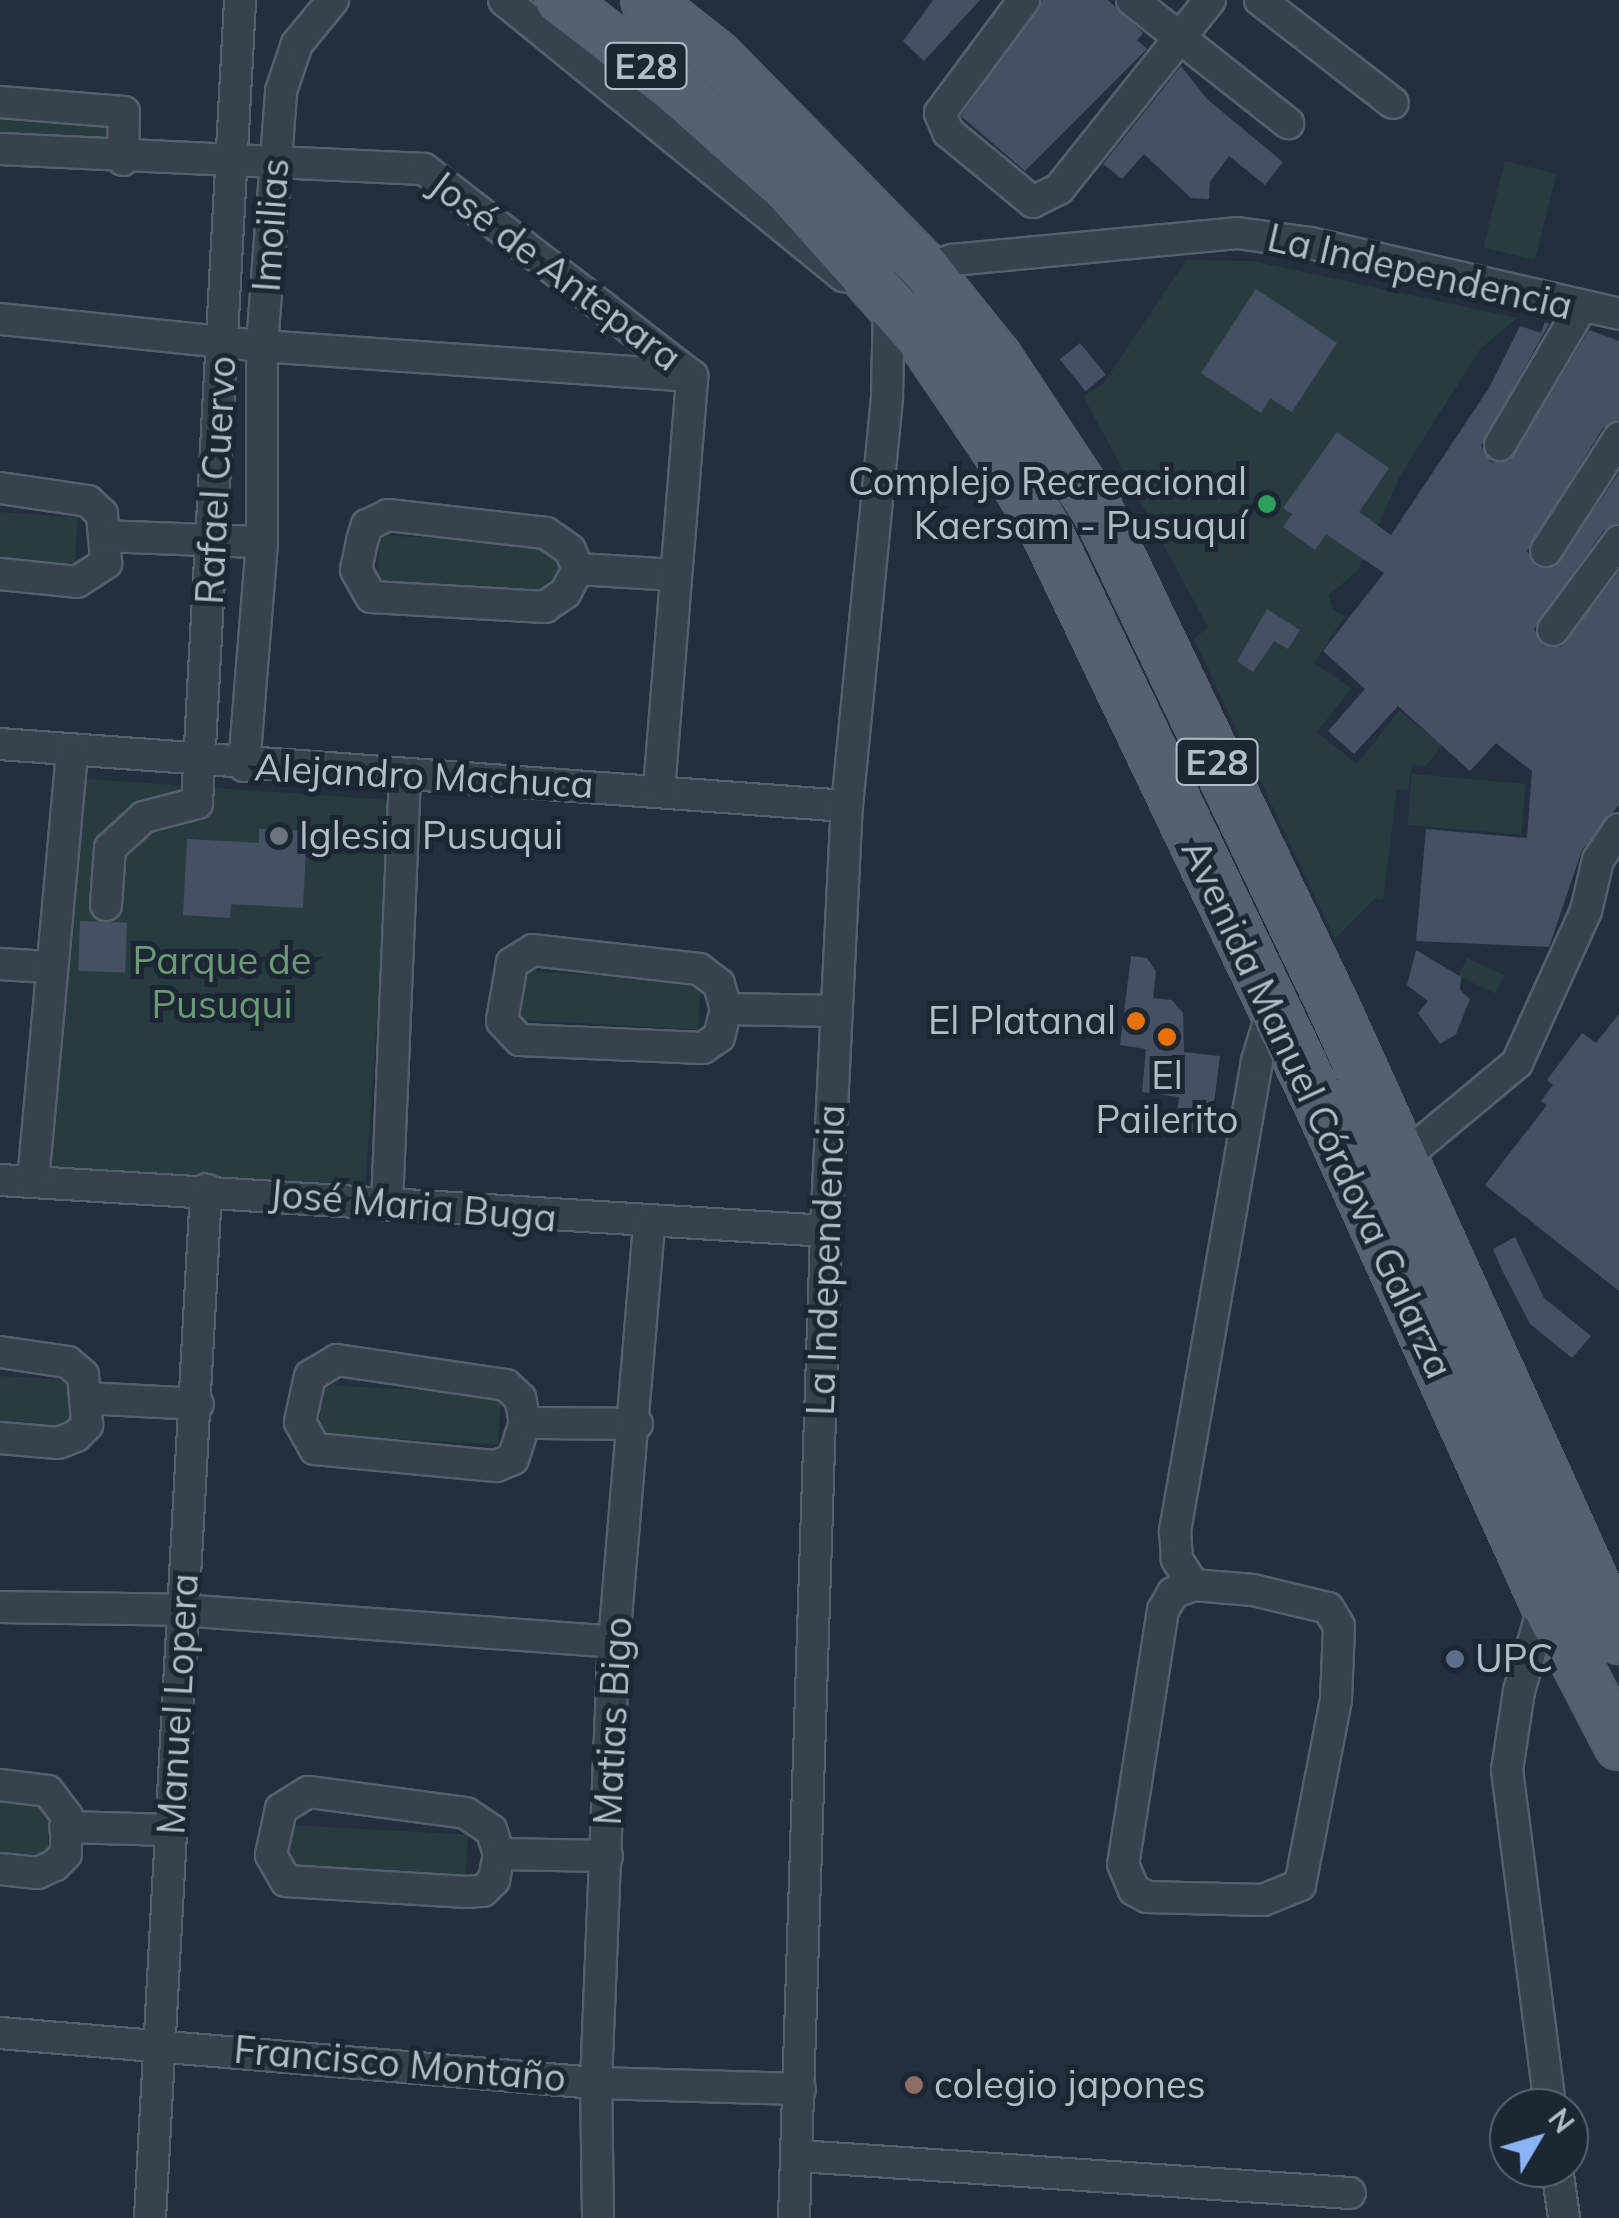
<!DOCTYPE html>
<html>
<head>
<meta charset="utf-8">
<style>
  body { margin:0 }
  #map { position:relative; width:1619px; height:2218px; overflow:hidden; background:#242f3e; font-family:Mulish,sans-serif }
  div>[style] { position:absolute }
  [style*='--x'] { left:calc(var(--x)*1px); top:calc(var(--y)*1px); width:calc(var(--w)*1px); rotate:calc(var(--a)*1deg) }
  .green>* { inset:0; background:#263c3f; transform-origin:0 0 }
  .building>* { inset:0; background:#455162; transform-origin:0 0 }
  .roads { filter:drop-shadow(2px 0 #565f6c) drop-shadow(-2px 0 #565f6c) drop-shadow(0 2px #565f6c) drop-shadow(0 -2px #565f6c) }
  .street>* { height:30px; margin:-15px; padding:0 15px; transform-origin:15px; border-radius:15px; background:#38414e }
  .primary>* { height:48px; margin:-24px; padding:0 24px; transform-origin:24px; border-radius:24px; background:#56606e }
  .dots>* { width:28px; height:28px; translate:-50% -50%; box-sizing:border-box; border:5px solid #1d2633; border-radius:50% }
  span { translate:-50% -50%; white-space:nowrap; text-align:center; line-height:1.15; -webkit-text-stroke:10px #1d2633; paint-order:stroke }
  .shield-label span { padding:2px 8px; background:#1d2633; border:2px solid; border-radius:8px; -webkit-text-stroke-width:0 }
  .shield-label { font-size:35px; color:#b4bcc9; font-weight:700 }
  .street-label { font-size:38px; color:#b4bcc9 }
  .poi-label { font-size:38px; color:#b4bcc9 }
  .right { translate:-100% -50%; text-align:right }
  .left { translate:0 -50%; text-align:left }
  .park-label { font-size:38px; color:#6b9a76 }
  .north { position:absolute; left:1489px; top:2088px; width:100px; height:100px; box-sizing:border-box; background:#1d2633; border:2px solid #59626f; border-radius:50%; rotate:52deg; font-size:28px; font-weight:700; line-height:40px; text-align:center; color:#b4bcc9 }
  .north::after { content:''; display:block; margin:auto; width:35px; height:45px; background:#8ab4f8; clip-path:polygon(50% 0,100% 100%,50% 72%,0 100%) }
</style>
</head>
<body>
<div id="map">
  <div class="green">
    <i style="left:0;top:116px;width:107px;height:21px;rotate:4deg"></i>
    <i style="left:1505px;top:161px;width:53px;height:89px;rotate:14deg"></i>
    <i style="clip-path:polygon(1186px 260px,1252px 261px,1517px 318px,1481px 348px,1401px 474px,1358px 570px,1329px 595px,1333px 610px,1345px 616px,1314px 663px,1351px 688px,1317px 732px,1357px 764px,1399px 711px,1442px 745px,1426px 766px,1412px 764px,1408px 790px,1397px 789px,1383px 900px,1374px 899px,1335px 939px,1194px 639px,1208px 627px,1083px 396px,1103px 384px)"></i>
    <i style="left:0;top:512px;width:78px;height:53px;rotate:4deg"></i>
    <i style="left:380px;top:535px;width:180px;height:50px;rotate:3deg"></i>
    <i style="left:1412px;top:774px;width:114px;height:51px;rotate:5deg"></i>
    <i style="left:75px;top:778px;width:318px;height:390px;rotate:4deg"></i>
    <i style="left:1467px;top:958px;width:41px;height:20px;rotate:25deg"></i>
    <i style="left:521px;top:971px;width:180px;height:49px;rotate:3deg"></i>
    <i style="left:0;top:1376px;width:71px;height:54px;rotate:3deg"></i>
    <i style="left:322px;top:1385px;width:179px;height:50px;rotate:3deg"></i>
    <i style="left:0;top:1798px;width:50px;height:55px;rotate:2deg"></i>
    <i style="left:288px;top:1825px;width:180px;height:49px;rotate:3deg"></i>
  </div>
  <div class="building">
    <i style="clip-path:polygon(933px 0,980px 0,924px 61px,903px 41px)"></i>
    <i style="clip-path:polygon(1042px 0,1108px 0,1143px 33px,1137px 40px,1147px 49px,1025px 171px,961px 116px)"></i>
    <i style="clip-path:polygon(1181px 66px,1207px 99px,1283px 162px,1265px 185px,1229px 156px,1210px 182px,1209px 199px,1191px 198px,1144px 154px,1122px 179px,1103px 164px)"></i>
    <i style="clip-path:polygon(1256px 289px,1337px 343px,1292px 412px,1270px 398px,1261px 413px,1201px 373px)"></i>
    <i style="clip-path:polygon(1545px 322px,1549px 324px,1481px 446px,1491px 462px,1510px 461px,1589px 330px,1619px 341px,1619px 419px,1603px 428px,1527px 551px,1537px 567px,1555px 567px,1619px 473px,1619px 523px,1604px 530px,1534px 629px,1543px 646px,1561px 647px,1619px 572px,1619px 805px,1582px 850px,1549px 947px,1416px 941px,1426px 829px,1527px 838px,1532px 771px,1496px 743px,1470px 771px,1398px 706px,1354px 754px,1328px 731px,1365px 689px,1323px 651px,1384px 573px,1326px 534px,1315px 550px,1283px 527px,1292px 514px,1283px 508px,1337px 432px,1389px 468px,1359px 512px,1391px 535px,1489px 388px,1520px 326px,1541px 333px)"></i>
    <i style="left:1080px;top:343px;width:41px;height:26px;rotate:51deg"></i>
    <i style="clip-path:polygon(1267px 609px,1300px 630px,1288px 649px,1274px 641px,1253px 672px,1237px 661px)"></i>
    <i style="clip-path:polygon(259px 829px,307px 831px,303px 908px,231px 904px,230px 918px,183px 915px,187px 839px,259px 843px)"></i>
    <i style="left:80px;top:921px;width:47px;height:50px;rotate:2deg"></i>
    <i style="clip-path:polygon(1416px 950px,1461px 977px,1460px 990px,1470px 999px,1456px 1034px,1440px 1044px,1418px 1013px,1428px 1001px,1407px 985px)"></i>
    <i style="clip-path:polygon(1131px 956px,1147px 958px,1156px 971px,1153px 998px,1172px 1000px,1183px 1013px,1184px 1052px,1220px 1056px,1210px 1135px,1175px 1131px,1179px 1097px,1142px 1092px,1146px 1049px,1120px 1045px)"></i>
    <i style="clip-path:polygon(1619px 1014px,1619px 1291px,1485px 1185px,1547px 1105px,1541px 1101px,1553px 1085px,1547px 1080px,1582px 1033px,1596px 1043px)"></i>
    <i style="clip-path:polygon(1515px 1237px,1544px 1298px,1591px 1336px,1572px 1358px,1530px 1324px,1502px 1270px,1493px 1249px)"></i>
  </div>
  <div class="roads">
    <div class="street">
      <i style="--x:504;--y:0;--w:438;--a:39.1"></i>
      <i style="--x:1024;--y:0;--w:141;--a:126.6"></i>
      <i style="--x:940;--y:113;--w:21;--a:67"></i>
      <i style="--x:948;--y:132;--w:110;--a:39.5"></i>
      <i style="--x:1033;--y:202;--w:29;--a:-27"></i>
      <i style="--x:1059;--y:189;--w:242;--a:-51.4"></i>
      <i style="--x:1132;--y:0;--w:199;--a:38.3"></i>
      <i style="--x:1260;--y:0;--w:168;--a:37.8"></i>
      <i style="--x:0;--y:102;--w:124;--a:4.6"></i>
      <i style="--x:124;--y:112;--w:48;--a:91.2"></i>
      <i style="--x:0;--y:149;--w:424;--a:2.7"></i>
      <i style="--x:424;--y:169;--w:339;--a:37.7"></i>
      <i style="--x:0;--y:319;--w:263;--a:5.9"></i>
      <i style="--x:262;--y:346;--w:431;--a:4"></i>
      <i style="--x:1500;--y:445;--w:158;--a:-59.5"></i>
      <i style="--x:0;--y:488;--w:89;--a:8.4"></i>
      <i style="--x:88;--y:501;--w:19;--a:43"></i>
      <i style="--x:102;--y:514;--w:22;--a:85"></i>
      <i style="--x:388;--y:515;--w:159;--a:6.5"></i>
      <i style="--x:546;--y:533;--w:29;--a:35"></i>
      <i style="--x:570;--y:550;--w:21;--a:67"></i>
      <i style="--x:578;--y:569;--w:27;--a:118"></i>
      <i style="--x:565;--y:593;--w:24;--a:145"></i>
      <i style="--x:545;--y:607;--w:174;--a:-176.7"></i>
      <i style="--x:371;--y:597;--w:31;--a:-119"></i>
      <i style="--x:356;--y:570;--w:30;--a:-78"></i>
      <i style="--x:362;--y:541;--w:17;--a:-73"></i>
      <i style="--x:367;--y:525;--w:23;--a:-25"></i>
      <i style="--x:1546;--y:551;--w:135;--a:-57.1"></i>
      <i style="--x:578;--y:569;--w:98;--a:3.5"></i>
      <i style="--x:0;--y:574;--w:77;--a:5.9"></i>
      <i style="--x:77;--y:582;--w:35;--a:-33"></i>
      <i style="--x:106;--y:563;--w:27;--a:-94"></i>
      <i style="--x:104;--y:536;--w:158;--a:2.2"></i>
      <i style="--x:1553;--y:630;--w:111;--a:-53.4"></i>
      <i style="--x:0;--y:744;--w:849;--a:4.19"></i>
      <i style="--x:244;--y:766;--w:225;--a:-85.4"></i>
      <i style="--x:262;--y:542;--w:196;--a:-90"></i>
      <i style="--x:262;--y:346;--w:256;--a:-85.7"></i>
      <i style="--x:281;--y:91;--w:50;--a:-71.2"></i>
      <i style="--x:297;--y:44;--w:57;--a:-50.7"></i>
      <i style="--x:659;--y:790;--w:415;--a:-85.4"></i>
      <i style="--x:106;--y:905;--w:57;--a:-86"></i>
      <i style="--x:110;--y:848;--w:46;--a:-42.4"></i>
      <i style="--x:144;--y:817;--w:55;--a:-14.8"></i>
      <i style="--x:197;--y:803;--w:804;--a:-86.93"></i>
      <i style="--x:0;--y:964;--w:49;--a:3.5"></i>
      <i style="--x:726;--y:1009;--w:26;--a:-106"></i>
      <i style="--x:719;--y:984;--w:25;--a:-143"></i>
      <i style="--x:699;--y:969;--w:167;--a:-173.5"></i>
      <i style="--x:533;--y:950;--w:25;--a:148"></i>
      <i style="--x:512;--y:963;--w:59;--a:99.8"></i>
      <i style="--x:502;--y:1021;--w:26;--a:47"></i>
      <i style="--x:520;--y:1040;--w:183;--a:2.5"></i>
      <i style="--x:703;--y:1048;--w:19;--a:-35"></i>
      <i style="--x:719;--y:1037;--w:29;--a:-76"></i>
      <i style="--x:726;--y:1009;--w:111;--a:1"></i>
      <i style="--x:1403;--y:1158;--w:148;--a:-39.8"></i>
      <i style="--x:1517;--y:1063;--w:167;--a:-65.6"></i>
      <i style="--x:1586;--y:911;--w:52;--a:-76.8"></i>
      <i style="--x:1598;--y:860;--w:37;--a:-56"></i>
      <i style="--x:0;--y:1180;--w:828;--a:3.53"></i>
      <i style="--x:33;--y:1181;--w:433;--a:-84.8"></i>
      <i style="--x:387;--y:1205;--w:429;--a:-87.6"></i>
      <i style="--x:0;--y:1352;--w:69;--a:8.4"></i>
      <i style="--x:68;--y:1362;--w:20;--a:41"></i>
      <i style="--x:83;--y:1375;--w:23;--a:85"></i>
      <i style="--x:525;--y:1423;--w:25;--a:-101"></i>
      <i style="--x:520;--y:1398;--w:19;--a:-137"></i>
      <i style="--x:506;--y:1385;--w:171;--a:-171.6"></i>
      <i style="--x:337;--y:1360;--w:31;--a:149"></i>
      <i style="--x:310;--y:1376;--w:47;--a:102.3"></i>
      <i style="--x:300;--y:1422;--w:31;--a:61"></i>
      <i style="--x:315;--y:1449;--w:182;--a:5.4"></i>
      <i style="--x:496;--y:1466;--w:18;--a:-22"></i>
      <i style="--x:513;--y:1459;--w:38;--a:-72"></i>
      <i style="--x:525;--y:1423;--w:112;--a:0.5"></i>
      <i style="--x:0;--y:1438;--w:58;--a:4.9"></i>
      <i style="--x:58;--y:1443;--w:19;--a:-21"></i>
      <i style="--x:76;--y:1436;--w:16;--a:-45"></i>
      <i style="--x:87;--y:1425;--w:27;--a:-94"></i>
      <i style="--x:85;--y:1398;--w:113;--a:3"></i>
      <i style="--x:1193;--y:1585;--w:22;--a:158"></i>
      <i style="--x:1173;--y:1593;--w:20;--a:120"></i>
      <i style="--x:1163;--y:1610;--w:257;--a:98.9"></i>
      <i style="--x:1123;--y:1864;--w:28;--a:67"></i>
      <i style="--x:1134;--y:1890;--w:15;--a:28"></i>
      <i style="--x:1147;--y:1897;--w:116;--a:1.5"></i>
      <i style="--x:1263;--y:1900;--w:40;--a:-22"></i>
      <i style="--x:1300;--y:1885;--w:189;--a:-79"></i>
      <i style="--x:1336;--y:1699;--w:73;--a:-87.6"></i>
      <i style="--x:1339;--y:1626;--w:21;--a:-121"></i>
      <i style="--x:1328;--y:1608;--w:77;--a:-166.5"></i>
      <i style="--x:1253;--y:1590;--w:60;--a:-175.2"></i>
      <i style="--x:1193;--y:1585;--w:31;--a:-122"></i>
      <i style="--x:1177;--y:1559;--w:28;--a:-94"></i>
      <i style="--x:1175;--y:1531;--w:477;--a:-80.1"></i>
      <i style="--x:1257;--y:1061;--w:51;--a:-73"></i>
      <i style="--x:1545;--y:1602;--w:93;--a:106.3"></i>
      <i style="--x:1519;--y:1691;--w:80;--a:98.6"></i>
      <i style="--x:1507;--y:1770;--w:341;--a:82.7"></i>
      <i style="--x:0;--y:1607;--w:181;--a:0.9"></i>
      <i style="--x:181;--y:1610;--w:434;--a:4.2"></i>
      <i style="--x:0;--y:1785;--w:48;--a:7.1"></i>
      <i style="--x:48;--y:1791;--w:31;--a:53"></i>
      <i style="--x:67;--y:1816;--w:38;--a:92"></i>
      <i style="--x:66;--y:1854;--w:16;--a:135"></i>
      <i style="--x:55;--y:1865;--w:19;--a:155"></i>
      <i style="--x:38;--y:1873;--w:38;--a:-174"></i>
      <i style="--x:65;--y:1827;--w:107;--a:1.6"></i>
      <i style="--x:499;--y:1854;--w:25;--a:-108"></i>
      <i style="--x:491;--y:1830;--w:30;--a:-146"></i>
      <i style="--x:466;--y:1813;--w:159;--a:-172.4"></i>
      <i style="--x:308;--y:1792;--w:32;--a:148"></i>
      <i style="--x:281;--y:1809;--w:47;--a:102.3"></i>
      <i style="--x:271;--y:1855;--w:30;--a:60"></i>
      <i style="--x:286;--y:1881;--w:181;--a:3.5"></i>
      <i style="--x:467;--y:1892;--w:16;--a:-4"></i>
      <i style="--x:483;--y:1891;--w:16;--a:-45"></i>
      <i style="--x:494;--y:1880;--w:26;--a:-79"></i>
      <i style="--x:499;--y:1854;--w:108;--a:1.1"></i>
      <i style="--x:0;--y:2033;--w:598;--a:4.8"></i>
      <i style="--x:596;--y:2083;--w:204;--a:1.7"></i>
      <i style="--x:799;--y:2156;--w:552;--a:3.84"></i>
      <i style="--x:1557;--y:2168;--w:50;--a:82"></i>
      <i style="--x:150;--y:2218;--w:1030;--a:-86.88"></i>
      <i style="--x:598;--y:2218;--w:135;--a:-90.8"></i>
      <i style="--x:596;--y:2083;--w:441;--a:-87.7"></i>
      <i style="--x:614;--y:1642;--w:418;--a:-85.2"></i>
      <i style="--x:794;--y:2218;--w:988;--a:-88.14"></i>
      <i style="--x:826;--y:1231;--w:426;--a:-87.2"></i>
      <i style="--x:847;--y:806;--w:412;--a:-84.4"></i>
      <i style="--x:887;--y:396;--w:93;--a:-88.8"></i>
      <i style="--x:889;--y:303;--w:34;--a:-54"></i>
      <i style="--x:909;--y:275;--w:46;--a:-19.2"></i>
      <i style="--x:952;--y:260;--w:286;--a:-5.4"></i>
      <i style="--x:1237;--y:233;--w:74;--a:7.8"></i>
      <i style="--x:1310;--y:243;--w:317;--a:12.9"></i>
    </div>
    <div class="primary">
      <i style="--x:560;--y:0;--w:141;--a:37.5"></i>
      <i style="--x:672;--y:86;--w:154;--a:41.6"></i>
      <i style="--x:787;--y:188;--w:203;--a:48.2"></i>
      <i style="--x:922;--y:339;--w:132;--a:55.8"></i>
      <i style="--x:996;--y:448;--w:101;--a:59.1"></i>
      <i style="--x:1048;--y:535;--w:638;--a:64.48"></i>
      <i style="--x:1323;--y:1111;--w:539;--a:65.67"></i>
      <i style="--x:1545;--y:1602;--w:161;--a:62.6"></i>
      <i style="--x:646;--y:0;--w:92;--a:38.4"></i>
      <i style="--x:718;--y:57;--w:293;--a:45.6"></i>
      <i style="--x:923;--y:266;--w:118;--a:51.2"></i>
      <i style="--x:997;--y:358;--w:181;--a:56.5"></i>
      <i style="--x:1097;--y:509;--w:554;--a:64.55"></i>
      <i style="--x:1335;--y:1009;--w:691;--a:65.73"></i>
    </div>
  </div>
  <div class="dots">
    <i style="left:1267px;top:504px;background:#2e9e5b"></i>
    <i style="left:279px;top:836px;background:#6b7280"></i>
    <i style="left:1136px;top:1021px;background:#e8710a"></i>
    <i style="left:1167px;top:1037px;background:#e8710a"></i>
    <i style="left:1455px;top:1659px;background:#5c6f8a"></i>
    <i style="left:914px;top:2085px;background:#8d6e63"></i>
  </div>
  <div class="shield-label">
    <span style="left:646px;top:66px">E28</span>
    <span style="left:1217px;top:762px">E28</span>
  </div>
  <div class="street-label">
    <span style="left:271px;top:225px;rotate:-86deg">Imoilias</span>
    <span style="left:555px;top:271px;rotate:37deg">José de Antepara</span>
    <span style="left:1420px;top:272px;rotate:13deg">La Independencia</span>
    <span style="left:216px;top:480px;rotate:-87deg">Rafael Cuervo</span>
    <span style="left:424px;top:776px;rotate:3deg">Alejandro Machuca</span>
    <span style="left:1317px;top:1109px;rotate:65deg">Avenida Manuel Córdova Galarza</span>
    <span style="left:413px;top:1206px;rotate:5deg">José Maria Buga</span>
    <span style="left:826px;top:1260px;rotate:-88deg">La Independencia</span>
    <span style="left:178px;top:1704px;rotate:-87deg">Manuel Lopera</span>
    <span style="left:613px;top:1721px;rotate:-87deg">Matias Bigo</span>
    <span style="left:400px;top:2064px;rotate:5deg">Francisco Montaño</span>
  </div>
  <div class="poi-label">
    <span class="right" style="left:1247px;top:504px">Complejo Recreacional<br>Kaersam - Pusuquí</span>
    <span class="left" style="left:299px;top:836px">Iglesia Pusuqui</span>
    <span class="right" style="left:1116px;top:1021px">El Platanal</span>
    <span style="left:1167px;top:1098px">El<br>Pailerito</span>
    <span class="left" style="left:1475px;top:1659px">UPC</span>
    <span class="left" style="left:934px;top:2085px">colegio japones</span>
  </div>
  <div class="park-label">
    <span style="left:222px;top:983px">Parque de<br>Pusuqui</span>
  </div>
  <div class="north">N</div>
</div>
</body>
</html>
